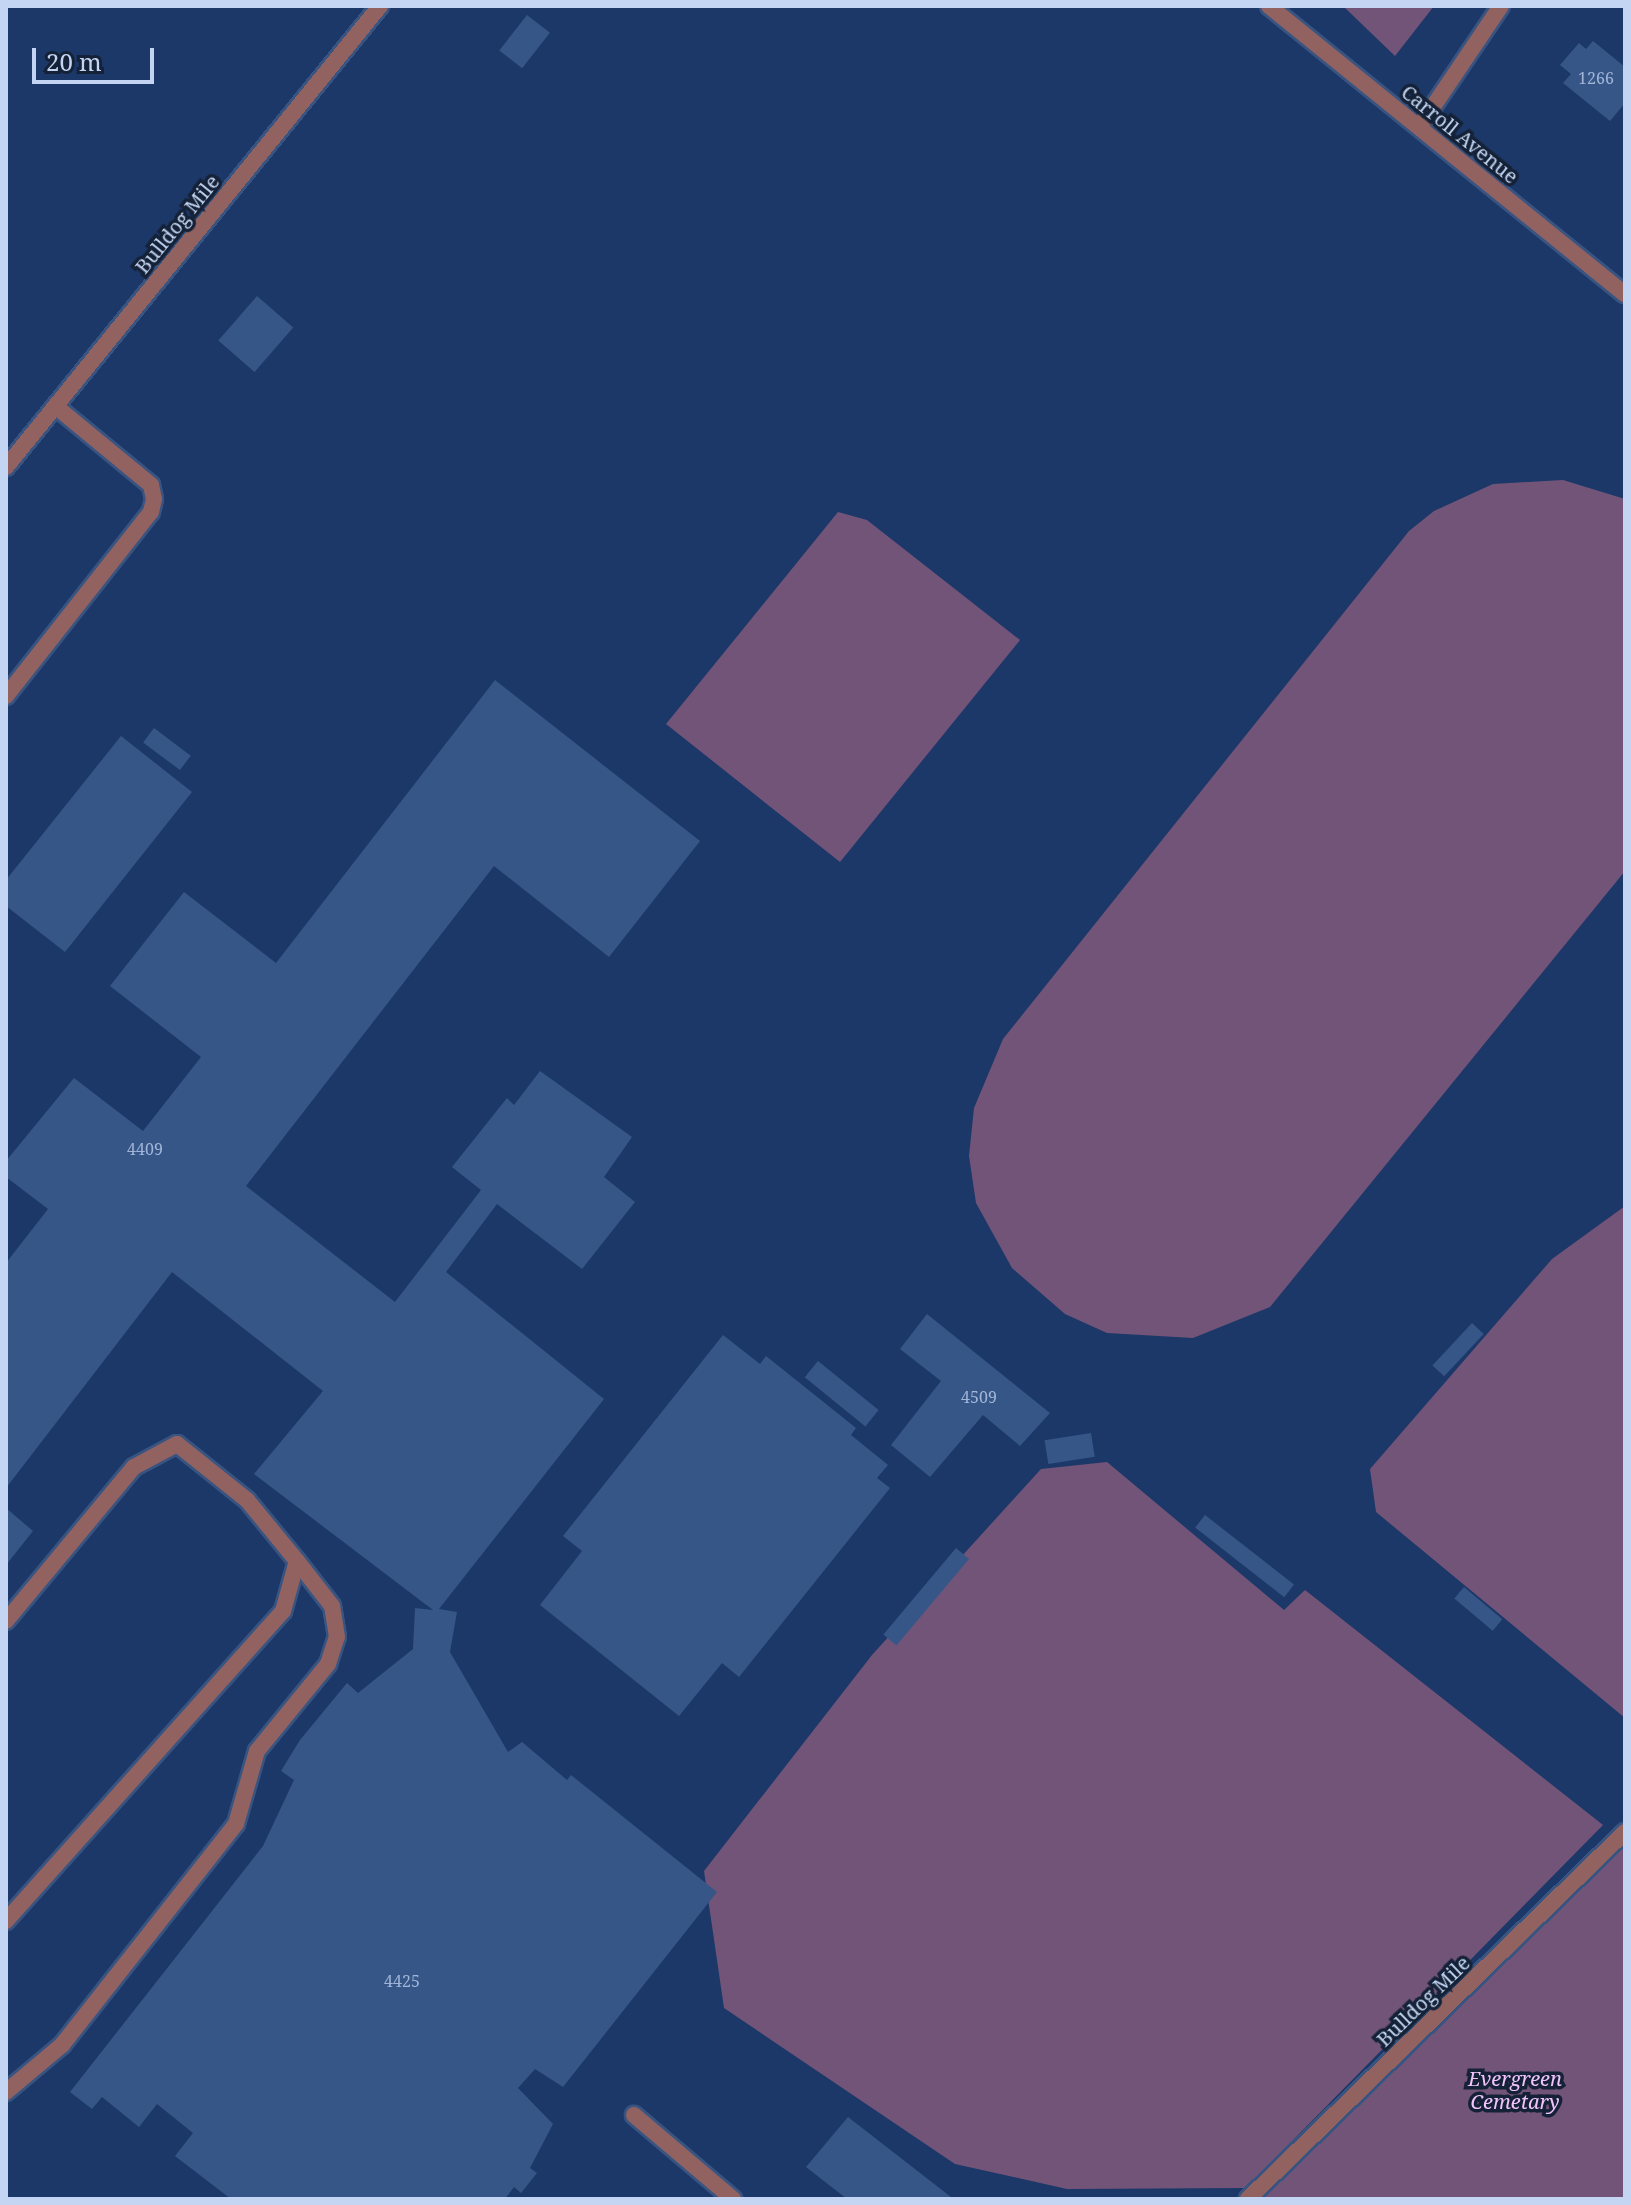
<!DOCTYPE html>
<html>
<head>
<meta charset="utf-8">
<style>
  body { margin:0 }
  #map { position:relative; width:1631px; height:2205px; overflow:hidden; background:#1b3868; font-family:"Noto Serif",serif }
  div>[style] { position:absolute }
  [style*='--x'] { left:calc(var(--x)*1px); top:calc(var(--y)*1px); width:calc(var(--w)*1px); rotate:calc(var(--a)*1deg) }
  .green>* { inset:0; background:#725479 }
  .building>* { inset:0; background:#375688; transform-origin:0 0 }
  .roads { filter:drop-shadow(2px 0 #395481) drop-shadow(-2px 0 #395481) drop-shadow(0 2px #395481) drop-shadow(0 -2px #395481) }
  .service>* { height:16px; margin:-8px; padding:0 8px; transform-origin:8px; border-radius:8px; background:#926261 }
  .minor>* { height:16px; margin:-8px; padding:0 8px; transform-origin:8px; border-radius:8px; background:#926261 }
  span { translate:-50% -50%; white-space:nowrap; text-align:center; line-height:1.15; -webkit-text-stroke:7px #142136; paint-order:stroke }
  .number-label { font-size:16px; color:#a0b5d8 }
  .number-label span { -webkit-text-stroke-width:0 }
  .street-label { font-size:20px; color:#c3d5f2 }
  .park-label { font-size:20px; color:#f1c4fc; font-style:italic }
  .frame { position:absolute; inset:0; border:8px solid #c3d5f2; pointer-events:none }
  .scale { position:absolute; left:32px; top:48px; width:122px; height:36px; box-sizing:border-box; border:4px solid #c3d5f2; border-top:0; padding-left:10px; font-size:24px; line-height:28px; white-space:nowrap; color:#c3d5f2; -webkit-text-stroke:6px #142136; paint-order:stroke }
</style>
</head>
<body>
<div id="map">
  <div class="green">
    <i style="clip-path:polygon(1343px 6px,1434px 6px,1395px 56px)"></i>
    <i style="clip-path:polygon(1563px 480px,1625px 499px,1625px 871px,1270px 1307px,1193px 1338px,1107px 1333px,1065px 1314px,1012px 1268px,976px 1203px,969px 1156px,974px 1108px,1003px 1039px,1409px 531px,1434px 511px,1493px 484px)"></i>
    <i style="clip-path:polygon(838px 512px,867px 520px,1020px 640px,840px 862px,666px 724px)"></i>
    <i style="clip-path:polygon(1625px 1206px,1625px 1718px,1376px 1512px,1370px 1469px,1552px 1259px)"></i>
    <i style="clip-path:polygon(1107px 1462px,1284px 1610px,1305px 1590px,1603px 1825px,1246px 2188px,1067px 2189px,955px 2164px,724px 2008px,704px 1871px,872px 1655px,1041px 1469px)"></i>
    <i style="clip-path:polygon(1625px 1832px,1625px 2199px,1248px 2199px)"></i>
  </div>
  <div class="building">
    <i style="left:527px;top:15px;width:29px;height:45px;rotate:38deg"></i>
    <i style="clip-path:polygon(1593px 41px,1625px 67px,1625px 103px,1610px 121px,1563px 83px,1571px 74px,1560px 65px,1579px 43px,1586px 49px)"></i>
    <i style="left:257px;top:296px;width:48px;height:59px;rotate:41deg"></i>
    <i style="clip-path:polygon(495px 680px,700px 841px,609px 957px,494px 866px,246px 1186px,395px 1302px,481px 1190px,452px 1167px,507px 1098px,514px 1105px,540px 1071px,632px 1137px,604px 1177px,635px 1202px,582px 1269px,497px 1204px,446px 1272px,604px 1399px,439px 1609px,457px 1612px,450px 1652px,508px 1752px,522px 1742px,567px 1780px,571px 1775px,717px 1892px,563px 2087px,535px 2069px,518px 2088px,553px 2124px,530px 2168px,537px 2173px,521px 2193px,514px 2187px,505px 2199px,231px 2199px,175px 2156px,193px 2133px,157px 2104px,139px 2127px,102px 2097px,92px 2109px,70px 2092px,263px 1846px,294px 1780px,281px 1771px,300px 1740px,347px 1683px,358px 1693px,413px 1649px,415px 1608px,433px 1610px,254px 1474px,323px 1391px,172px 1272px,6px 1488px,6px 1263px,48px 1209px,6px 1177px,6px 1161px,74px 1078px,143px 1131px,201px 1057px,110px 986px,184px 892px,276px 963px)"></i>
    <i style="left:154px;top:728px;width:46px;height:18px;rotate:37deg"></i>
    <i style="clip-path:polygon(121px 736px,192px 792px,65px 952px,6px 906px,6px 880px)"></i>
    <i style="clip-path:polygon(927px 1314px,1050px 1413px,1020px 1446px,983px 1415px,930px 1477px,891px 1445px,941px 1381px,900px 1349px)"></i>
    <i style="left:1472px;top:1323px;width:16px;height:58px;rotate:43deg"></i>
    <i style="clip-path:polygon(723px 1335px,760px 1364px,766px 1356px,856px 1428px,851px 1435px,888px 1465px,877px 1478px,890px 1488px,739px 1677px,722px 1663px,679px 1716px,540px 1605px,582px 1551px,563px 1536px)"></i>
    <i style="left:818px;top:1361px;width:78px;height:21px;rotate:39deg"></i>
    <i style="left:1091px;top:1433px;width:24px;height:47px;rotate:81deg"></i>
    <i style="clip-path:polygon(6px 1508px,33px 1531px,6px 1565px)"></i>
    <i style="left:1205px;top:1515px;width:113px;height:16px;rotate:38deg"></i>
    <i style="left:956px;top:1548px;width:17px;height:113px;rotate:40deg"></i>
    <i style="left:1464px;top:1587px;width:50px;height:15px;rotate:40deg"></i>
    <i style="clip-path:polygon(848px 2117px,951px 2197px,950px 2199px,847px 2199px,806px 2167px)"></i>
  </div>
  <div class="roads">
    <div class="service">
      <i style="--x:6;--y:696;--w:234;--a:-51.8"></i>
      <i style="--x:151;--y:512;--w:13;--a:-77"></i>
      <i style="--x:154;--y:499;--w:14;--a:-102"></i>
      <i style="--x:151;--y:485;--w:124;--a:-140.5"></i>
      <i style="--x:6;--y:1621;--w:200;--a:-50.3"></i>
      <i style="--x:134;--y:1467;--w:49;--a:-28.1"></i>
      <i style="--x:177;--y:1444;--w:90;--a:38.7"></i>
      <i style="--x:247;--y:1500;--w:79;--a:50.7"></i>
      <i style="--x:297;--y:1561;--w:52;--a:105.6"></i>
      <i style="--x:283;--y:1611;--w:416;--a:131.8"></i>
      <i style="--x:6;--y:2092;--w:73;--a:-40"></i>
      <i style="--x:62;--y:2045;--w:281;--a:-51.8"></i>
      <i style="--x:236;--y:1824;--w:76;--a:-74"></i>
      <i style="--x:257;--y:1751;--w:112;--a:-50.8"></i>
      <i style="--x:328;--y:1664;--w:28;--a:-72"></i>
      <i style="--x:337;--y:1637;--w:31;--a:-99"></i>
      <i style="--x:332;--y:1606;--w:57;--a:-127.9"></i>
      <i style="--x:634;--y:2115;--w:130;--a:40.3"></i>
    </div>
    <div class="minor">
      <i style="--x:1269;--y:6;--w:458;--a:39"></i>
      <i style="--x:1420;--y:126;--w:145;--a:-56"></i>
      <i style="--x:6;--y:467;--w:594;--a:-50.95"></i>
      <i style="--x:1248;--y:2199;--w:526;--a:-44.23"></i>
    </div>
  </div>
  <div class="number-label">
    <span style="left:1596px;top:78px">1266</span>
    <span style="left:145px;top:1149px">4409</span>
    <span style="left:979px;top:1397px">4509</span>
    <span style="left:402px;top:1981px">4425</span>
  </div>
  <div class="street-label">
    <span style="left:1460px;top:134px;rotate:39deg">Carroll Avenue</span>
    <span style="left:177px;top:224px;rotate:-51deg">Bulldog Mile</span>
    <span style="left:1423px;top:2001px;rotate:-44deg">Bulldog Mile</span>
  </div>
  <div class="park-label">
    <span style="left:1515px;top:2090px">Evergreen<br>Cemetary</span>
  </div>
  <div class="frame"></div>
  <div class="scale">20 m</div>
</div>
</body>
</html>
